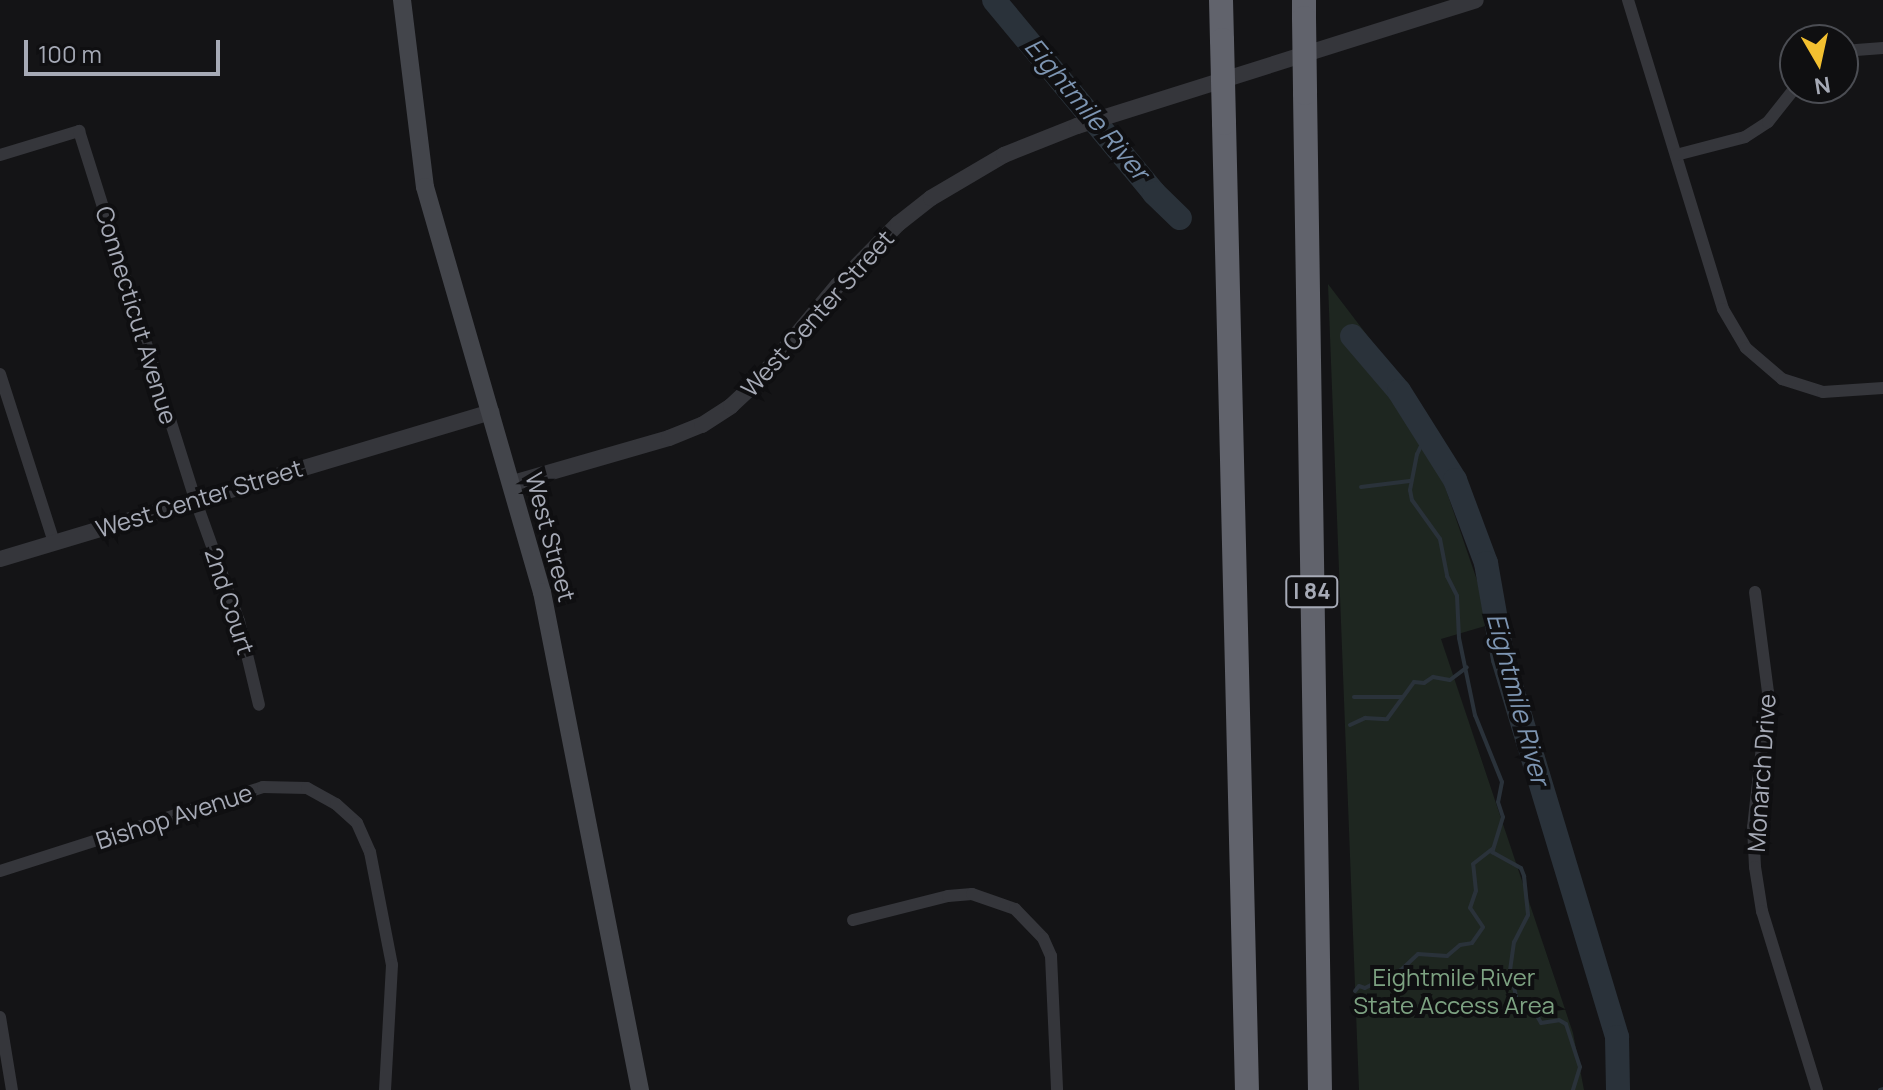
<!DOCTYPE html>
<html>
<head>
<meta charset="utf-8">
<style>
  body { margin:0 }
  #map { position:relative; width:1883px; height:1090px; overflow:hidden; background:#141416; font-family:Manrope,sans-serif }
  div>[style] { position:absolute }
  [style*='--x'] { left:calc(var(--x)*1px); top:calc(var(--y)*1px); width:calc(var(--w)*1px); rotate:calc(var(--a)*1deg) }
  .green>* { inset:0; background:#1e2620 }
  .stream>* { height:4px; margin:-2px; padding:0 2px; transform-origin:2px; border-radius:2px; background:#2a323a }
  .river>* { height:24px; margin:-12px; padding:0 12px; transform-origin:12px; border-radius:12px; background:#2a323a }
  .minor>* { height:12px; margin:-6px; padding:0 6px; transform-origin:6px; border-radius:6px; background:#35363b }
  .tertiary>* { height:16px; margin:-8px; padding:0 8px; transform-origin:8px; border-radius:8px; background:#35363b }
  .secondary>* { height:18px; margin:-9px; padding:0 9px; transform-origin:9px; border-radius:9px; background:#43454b }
  .motorway>* { height:24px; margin:-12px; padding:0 12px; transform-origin:12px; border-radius:12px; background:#61636c }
  .motorway-bridge>* { height:24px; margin:-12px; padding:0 12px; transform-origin:12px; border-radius:12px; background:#61636c }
  span { translate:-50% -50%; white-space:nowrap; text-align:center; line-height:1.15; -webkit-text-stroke:8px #0f0f11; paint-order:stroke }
  .shield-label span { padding:2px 6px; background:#0f0f11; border:2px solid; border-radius:6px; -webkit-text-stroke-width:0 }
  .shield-label { font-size:22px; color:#a6aab6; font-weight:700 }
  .street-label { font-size:24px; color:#a6aab6 }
  .park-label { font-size:24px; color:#7da282 }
  .water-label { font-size:26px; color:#7d95b2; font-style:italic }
  .north { position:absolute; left:1779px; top:24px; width:80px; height:80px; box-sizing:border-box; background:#0f0f11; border:2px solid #4b4d53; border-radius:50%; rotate:171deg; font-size:22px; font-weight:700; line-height:32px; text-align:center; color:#a6aab6 }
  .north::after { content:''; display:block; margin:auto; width:28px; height:36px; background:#f3c030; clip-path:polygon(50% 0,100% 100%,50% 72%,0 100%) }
  .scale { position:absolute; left:24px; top:40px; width:196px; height:36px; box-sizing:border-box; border:4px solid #a6aab6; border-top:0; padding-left:10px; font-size:24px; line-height:28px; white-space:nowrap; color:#a6aab6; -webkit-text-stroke:6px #0f0f11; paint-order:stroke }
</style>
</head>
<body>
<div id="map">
  <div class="green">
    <i style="clip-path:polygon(1328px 284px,1396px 373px,1429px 440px,1492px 624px,1441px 639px,1573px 1033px,1584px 1090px,1359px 1090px)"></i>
  </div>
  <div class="stream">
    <i style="--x:1426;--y:435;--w:21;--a:115"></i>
    <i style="--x:1417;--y:454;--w:37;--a:101"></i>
    <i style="--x:1410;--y:490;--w:10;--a:79"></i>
    <i style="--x:1412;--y:500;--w:48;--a:54.3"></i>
    <i style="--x:1440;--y:539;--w:38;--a:79"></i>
    <i style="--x:1447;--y:576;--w:22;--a:63"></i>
    <i style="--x:1457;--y:596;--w:42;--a:87.3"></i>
    <i style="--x:1459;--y:638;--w:79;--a:78.3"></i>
    <i style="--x:1475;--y:715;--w:72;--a:68.1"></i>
    <i style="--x:1502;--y:782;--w:20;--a:101"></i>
    <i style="--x:1498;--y:802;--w:16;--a:72"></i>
    <i style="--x:1503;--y:817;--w:37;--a:107"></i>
    <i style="--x:1492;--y:852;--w:33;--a:29"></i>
    <i style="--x:1521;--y:868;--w:9;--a:69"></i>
    <i style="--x:1524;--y:876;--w:39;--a:84"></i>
    <i style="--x:1528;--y:915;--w:30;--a:117"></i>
    <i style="--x:1514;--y:942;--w:29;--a:98"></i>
    <i style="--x:1510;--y:971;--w:13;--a:58"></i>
    <i style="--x:1517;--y:982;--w:6;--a:121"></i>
    <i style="--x:1514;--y:987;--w:14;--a:78"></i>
    <i style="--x:1517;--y:1001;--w:12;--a:5"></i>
    <i style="--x:1529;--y:1002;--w:24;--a:60"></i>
    <i style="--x:1541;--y:1023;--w:18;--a:-9"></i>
    <i style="--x:1559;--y:1020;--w:8;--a:30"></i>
    <i style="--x:1566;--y:1024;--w:45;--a:72"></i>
    <i style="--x:1580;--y:1067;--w:24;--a:107"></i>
    <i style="--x:1361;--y:487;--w:49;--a:-7"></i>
    <i style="--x:1354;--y:697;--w:48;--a:0"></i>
    <i style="--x:1350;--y:725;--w:17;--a:-25"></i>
    <i style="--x:1365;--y:718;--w:22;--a:3"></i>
    <i style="--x:1387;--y:719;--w:46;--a:-53.9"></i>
    <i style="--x:1414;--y:682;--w:10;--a:6"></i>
    <i style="--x:1424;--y:683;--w:11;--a:-34"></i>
    <i style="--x:1433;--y:677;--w:17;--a:10"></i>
    <i style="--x:1450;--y:680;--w:21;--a:-37"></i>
    <i style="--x:1355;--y:991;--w:6;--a:-51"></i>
    <i style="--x:1359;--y:986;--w:6;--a:18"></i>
    <i style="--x:1365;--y:988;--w:40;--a:-26.6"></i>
    <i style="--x:1401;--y:970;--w:23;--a:-43"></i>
    <i style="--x:1418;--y:954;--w:29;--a:4"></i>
    <i style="--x:1447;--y:956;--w:17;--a:-40"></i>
    <i style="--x:1460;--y:945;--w:12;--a:-9"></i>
    <i style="--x:1472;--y:943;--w:19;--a:-55"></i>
    <i style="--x:1483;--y:927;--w:23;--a:-124"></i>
    <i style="--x:1470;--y:908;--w:18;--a:-71"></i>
    <i style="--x:1476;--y:891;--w:27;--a:-96"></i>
    <i style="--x:1473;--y:864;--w:24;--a:-38"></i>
    <i style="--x:1880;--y:1090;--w:3;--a:-18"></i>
  </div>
  <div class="river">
    <i style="--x:994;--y:0;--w:251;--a:50.3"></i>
    <i style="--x:1154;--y:193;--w:36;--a:44"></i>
    <i style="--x:1352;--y:336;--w:72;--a:49.5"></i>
    <i style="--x:1399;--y:391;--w:105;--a:57.8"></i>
    <i style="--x:1455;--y:480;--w:89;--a:69.5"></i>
    <i style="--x:1486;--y:563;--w:97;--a:80"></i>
    <i style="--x:1503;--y:659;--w:395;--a:73.2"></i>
    <i style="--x:1617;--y:1037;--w:53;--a:88.9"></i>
  </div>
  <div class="minor">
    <i style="--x:1628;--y:0;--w:323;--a:72.9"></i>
    <i style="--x:1723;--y:309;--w:45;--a:59.5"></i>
    <i style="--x:1746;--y:348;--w:48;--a:40.7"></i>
    <i style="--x:1782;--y:379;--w:43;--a:17.6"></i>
    <i style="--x:1823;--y:392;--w:60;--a:-3.8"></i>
    <i style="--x:1843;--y:51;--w:40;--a:-4.3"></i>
    <i style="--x:0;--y:155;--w:83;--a:-16.9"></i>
    <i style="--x:79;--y:131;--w:386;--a:72.5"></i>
    <i style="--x:195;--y:499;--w:130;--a:70.2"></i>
    <i style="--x:239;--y:621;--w:86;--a:76.6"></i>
    <i style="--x:1676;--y:155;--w:71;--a:-14.6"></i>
    <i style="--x:1745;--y:137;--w:27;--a:-33"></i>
    <i style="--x:1768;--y:122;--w:43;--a:-51.5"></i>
    <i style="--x:0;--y:374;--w:176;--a:72.2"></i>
    <i style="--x:1755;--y:592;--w:101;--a:82.6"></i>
    <i style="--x:1768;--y:692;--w:136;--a:96.3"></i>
    <i style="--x:1753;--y:827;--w:40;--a:87.1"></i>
    <i style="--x:1755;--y:867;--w:45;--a:81"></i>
    <i style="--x:1762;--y:911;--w:187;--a:72.9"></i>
    <i style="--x:0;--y:871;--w:276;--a:-17.7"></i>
    <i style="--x:263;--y:787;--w:44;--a:1.3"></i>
    <i style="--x:307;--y:788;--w:33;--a:29"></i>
    <i style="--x:336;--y:804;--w:28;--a:42"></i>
    <i style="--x:357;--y:823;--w:32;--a:66"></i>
    <i style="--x:370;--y:852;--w:115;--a:79"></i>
    <i style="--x:392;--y:965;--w:125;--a:93.2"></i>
    <i style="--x:853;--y:920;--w:98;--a:-14.2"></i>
    <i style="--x:948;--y:896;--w:24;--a:-5"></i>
    <i style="--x:972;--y:894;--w:46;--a:19.2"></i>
    <i style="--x:1015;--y:909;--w:40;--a:46"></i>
    <i style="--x:1043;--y:938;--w:20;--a:66"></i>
    <i style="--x:1051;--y:956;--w:134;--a:87.4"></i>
    <i style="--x:0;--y:1017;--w:74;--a:80.7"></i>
  </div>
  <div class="tertiary">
    <i style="--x:513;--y:483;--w:162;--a:-16.1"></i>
    <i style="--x:669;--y:438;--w:35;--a:-22"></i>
    <i style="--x:702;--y:425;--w:35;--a:-33"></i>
    <i style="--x:731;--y:406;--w:37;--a:-43"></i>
    <i style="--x:758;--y:381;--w:125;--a:-50.2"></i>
    <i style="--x:838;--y:285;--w:86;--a:-45.5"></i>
    <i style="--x:898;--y:224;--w:42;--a:-38.2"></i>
    <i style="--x:931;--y:198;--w:85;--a:-30.5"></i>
    <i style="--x:1004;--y:155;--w:79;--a:-21.7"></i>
    <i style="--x:1077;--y:126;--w:418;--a:-17.5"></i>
    <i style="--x:0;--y:559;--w:513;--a:-16.67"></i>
  </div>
  <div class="secondary">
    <i style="--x:402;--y:0;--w:188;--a:83"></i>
    <i style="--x:425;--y:187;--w:422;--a:73.9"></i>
    <i style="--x:542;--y:592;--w:508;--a:78.87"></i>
  </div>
  <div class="motorway">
    <i style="--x:1221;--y:0;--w:40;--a:88.6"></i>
    <i style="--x:1304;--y:0;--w:18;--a:90"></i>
    <i style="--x:1305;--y:93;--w:997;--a:89.14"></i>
    <i style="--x:1224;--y:123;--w:967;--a:88.64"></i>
  </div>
  <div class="motorway-bridge">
    <i style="--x:1304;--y:18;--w:75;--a:89.2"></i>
    <i style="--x:1222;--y:40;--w:83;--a:88.6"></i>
  </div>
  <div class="shield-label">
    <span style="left:1312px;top:592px">I 84</span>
  </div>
  <div class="street-label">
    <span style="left:817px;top:313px;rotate:-48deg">West Center Street</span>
    <span style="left:137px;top:315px;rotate:73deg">Connecticut Avenue</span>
    <span style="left:199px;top:498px;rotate:-17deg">West Center Street</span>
    <span style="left:551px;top:537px;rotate:75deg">West Street</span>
    <span style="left:230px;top:601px;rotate:72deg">2nd Court</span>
    <span style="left:1761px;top:773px;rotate:-86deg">Monarch Drive</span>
    <span style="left:174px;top:816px;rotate:-18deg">Bishop Avenue</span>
  </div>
  <div class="park-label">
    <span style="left:1454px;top:991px">Eightmile River<br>State Access Area</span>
  </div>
  <div class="water-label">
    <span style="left:1087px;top:109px;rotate:50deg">Eightmile River</span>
    <span style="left:1518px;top:699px;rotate:75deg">Eightmile River</span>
  </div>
  <div class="north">N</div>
  <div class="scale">100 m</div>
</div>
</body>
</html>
